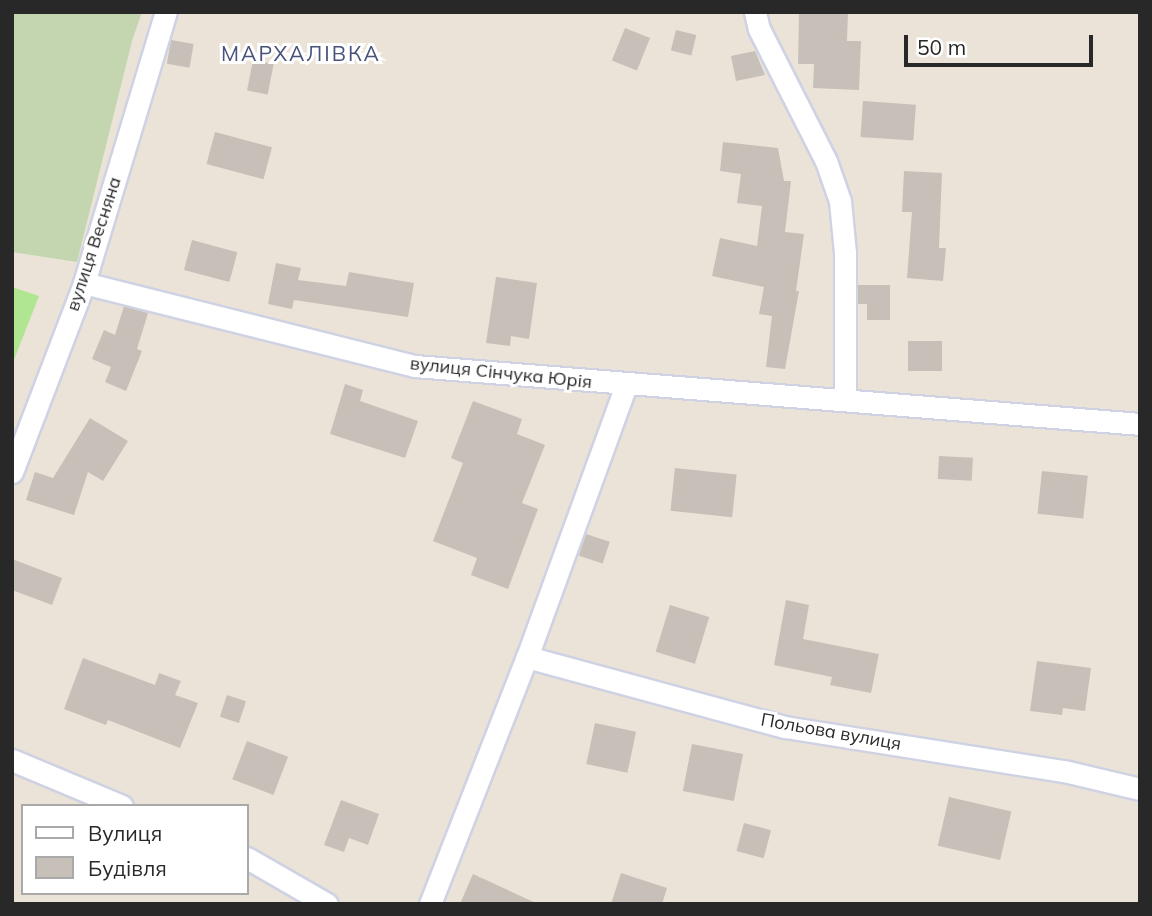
<!DOCTYPE html>
<html>
<head>
<meta charset="utf-8">
<style>
  body { margin:0 }
  #map { position:relative; width:1152px; height:916px; overflow:hidden; background:#ebe3d8; font-family:Mulish,sans-serif }
  div>[style] { position:absolute }
  [style*='--x'] { left:calc(var(--x)*1px); top:calc(var(--y)*1px); width:calc(var(--w)*1px); rotate:calc(var(--a)*1deg) }
  .green>* { inset:0; background:#b0e591 }
  .cemetery>* { inset:0; background:#c3d6af }
  .building>* { inset:0; background:#c6c0b8; transform-origin:0 0 }
  .roads { filter:drop-shadow(2px 0 #ced2e2) drop-shadow(-2px 0 #ced2e2) drop-shadow(0 2px #ced2e2) drop-shadow(0 -2px #ced2e2) }
  .street>* { height:21px; margin:-10.5px; padding:0 10.5px; transform-origin:10.5px; border-radius:10.5px; background:#fff }
  span { translate:-50% -50%; white-space:nowrap; text-align:center; line-height:1.15; -webkit-text-stroke:6px #fff; paint-order:stroke }
  .street-label { font-size:18px; color:#282828 }
  .quarter-label { font-size:21px; color:#47517a; letter-spacing:2px }
  .frame { position:absolute; inset:0; border:14px solid #282828; pointer-events:none }
  .legend { position:absolute; left:21px; top:804px; width:228px; height:91px; box-sizing:border-box; background:#fff; border:2px solid #a9a9a9; margin:0; padding:9px 12px; list-style:none; font-size:21px; color:#282828 }
  .legend li { display:flex; align-items:center; gap:14px; height:35px }
  .legend b { width:35px; border:2px solid #a9a9a9 }
  .scale { position:absolute; left:904px; top:35px; width:189px; height:32px; box-sizing:border-box; border:4px solid #282828; border-top:0; padding-left:9px; font-size:21px; line-height:24px; white-space:nowrap; color:#282828; -webkit-text-stroke:5px #fff; paint-order:stroke }
</style>
</head>
<body>
<div id="map">
  <div class="green">
    <i style="clip-path:polygon(12px 287px,39px 296px,12px 365px)"></i>
  </div>
  <div class="cemetery">
    <i style="clip-path:polygon(12px 12px,142px 12px,132px 41px,77px 262px,12px 252px)"></i>
  </div>
  <div class="building">
    <i style="clip-path:polygon(799px 12px,848px 12px,847px 41px,861px 41px,859px 90px,813px 88px,814px 64px,798px 64px)"></i>
    <i style="left:625px;top:28px;width:27px;height:35px;rotate:22deg"></i>
    <i style="left:676px;top:30px;width:21px;height:21px;rotate:14deg"></i>
    <i style="left:171px;top:40px;width:23px;height:24px;rotate:10deg"></i>
    <i style="clip-path:polygon(755px 51px,765px 75px,736px 81px,731px 56px)"></i>
    <i style="left:253px;top:60px;width:21px;height:31px;rotate:11deg"></i>
    <i style="left:863px;top:101px;width:53px;height:36px;rotate:4deg"></i>
    <i style="left:215px;top:132px;width:59px;height:33px;rotate:15deg"></i>
    <i style="clip-path:polygon(723px 142px,778px 148px,784px 181px,791px 181px,785px 232px,804px 234px,796px 291px,799px 291px,785px 369px,766px 367px,772px 316px,759px 314px,764px 287px,712px 276px,720px 238px,757px 246px,762px 206px,737px 203px,741px 174px,720px 171px)"></i>
    <i style="clip-path:polygon(904px 171px,942px 173px,939px 248px,946px 248px,943px 281px,907px 278px,912px 212px,902px 212px)"></i>
    <i style="left:192px;top:240px;width:47px;height:31px;rotate:15deg"></i>
    <i style="clip-path:polygon(276px 263px,301px 268px,298px 280px,346px 286px,349px 272px,414px 283px,408px 317px,294px 300px,292px 309px,268px 304px)"></i>
    <i style="clip-path:polygon(496px 277px,537px 283px,529px 339px,511px 336px,510px 346px,486px 343px)"></i>
    <i style="clip-path:polygon(858px 285px,890px 285px,890px 320px,867px 320px,867px 304px,858px 304px)"></i>
    <i style="clip-path:polygon(124px 306px,148px 313px,137px 349px,142px 351px,126px 391px,105px 382px,111px 367px,92px 359px,104px 330px,115px 335px)"></i>
    <i style="left:908px;top:341px;width:34px;height:30px"></i>
    <i style="clip-path:polygon(345px 384px,363px 390px,360px 401px,418px 421px,405px 458px,330px 434px)"></i>
    <i style="clip-path:polygon(473px 401px,522px 419px,517px 434px,545px 445px,522px 503px,538px 509px,508px 589px,471px 575px,477px 558px,433px 541px,463px 463px,451px 458px)"></i>
    <i style="clip-path:polygon(90px 418px,128px 441px,103px 481px,88px 472px,74px 515px,26px 500px,35px 472px,53px 478px)"></i>
    <i style="left:939px;top:456px;width:34px;height:23px;rotate:3deg"></i>
    <i style="left:675px;top:468px;width:62px;height:43px;rotate:6deg"></i>
    <i style="left:1042px;top:471px;width:46px;height:43px;rotate:6deg"></i>
    <i style="left:586px;top:534px;width:25px;height:23px;rotate:18deg"></i>
    <i style="clip-path:polygon(12px 559px,62px 578px,52px 605px,12px 590px)"></i>
    <i style="clip-path:polygon(786px 600px,809px 605px,803px 639px,879px 654px,871px 693px,830px 685px,832px 677px,774px 665px)"></i>
    <i style="left:670px;top:605px;width:41px;height:49px;rotate:17deg"></i>
    <i style="clip-path:polygon(83px 658px,155px 685px,159px 673px,181px 681px,175px 695px,198px 703px,180px 748px,108px 720px,106px 725px,64px 709px)"></i>
    <i style="clip-path:polygon(1037px 661px,1091px 668px,1085px 711px,1063px 708px,1062px 715px,1030px 711px)"></i>
    <i style="left:227px;top:695px;width:20px;height:23px;rotate:18deg"></i>
    <i style="left:595px;top:723px;width:42px;height:42px;rotate:12deg"></i>
    <i style="left:247px;top:741px;width:44px;height:41px;rotate:21deg"></i>
    <i style="left:692px;top:744px;width:52px;height:48px;rotate:11deg"></i>
    <i style="left:949px;top:797px;width:64px;height:50px;rotate:13deg"></i>
    <i style="clip-path:polygon(341px 800px,379px 814px,368px 845px,349px 838px,344px 852px,324px 845px)"></i>
    <i style="left:744px;top:823px;width:28px;height:29px;rotate:15deg"></i>
    <i style="clip-path:polygon(621px 873px,667px 888px,662px 904px,611px 904px)"></i>
    <i style="clip-path:polygon(473px 874px,538px 904px,460px 904px)"></i>
  </div>
  <div class="roads">
    <div class="street">
      <i style="--x:755;--y:12;--w:17;--a:77"></i>
      <i style="--x:759;--y:29;--w:148;--a:63.1"></i>
      <i style="--x:826;--y:161;--w:42;--a:70.7"></i>
      <i style="--x:840;--y:201;--w:52;--a:84.5"></i>
      <i style="--x:845;--y:253;--w:147;--a:90"></i>
      <i style="--x:84;--y:283;--w:341;--a:14.1"></i>
      <i style="--x:415;--y:366;--w:727;--a:4.57"></i>
      <i style="--x:12;--y:472;--w:202;--a:-69.1"></i>
      <i style="--x:84;--y:283;--w:283;--a:-73.2"></i>
      <i style="--x:527;--y:657;--w:267;--a:15.2"></i>
      <i style="--x:785;--y:727;--w:282;--a:9"></i>
      <i style="--x:1064;--y:771;--w:78;--a:13.3"></i>
      <i style="--x:12;--y:760;--w:119;--a:22.7"></i>
      <i style="--x:247;--y:858;--w:92;--a:29.9"></i>
      <i style="--x:430;--y:904;--w:265;--a:-68.6"></i>
      <i style="--x:527;--y:657;--w:289;--a:-70"></i>
    </div>
  </div>
  <div class="street-label">
    <span style="left:94px;top:244px;rotate:-72deg">вулиця Весняна</span>
    <span style="left:501px;top:373px;rotate:6deg">вулиця Сінчука Юрія</span>
    <span style="left:831px;top:732px;rotate:10deg">Польова вулиця</span>
  </div>
  <div class="quarter-label">
    <span style="left:301px;top:53px">МАРХАЛІВКА</span>
  </div>
  <div class="frame"></div>
  <ul class="legend">
  <li><b style="height:9px;background:#fff"></b>Вулиця</li>
  <li><b style="height:19px;background:#c6c0b8"></b>Будівля</li>
  </ul>
  <div class="scale">50 m</div>
</div>
</body>
</html>
